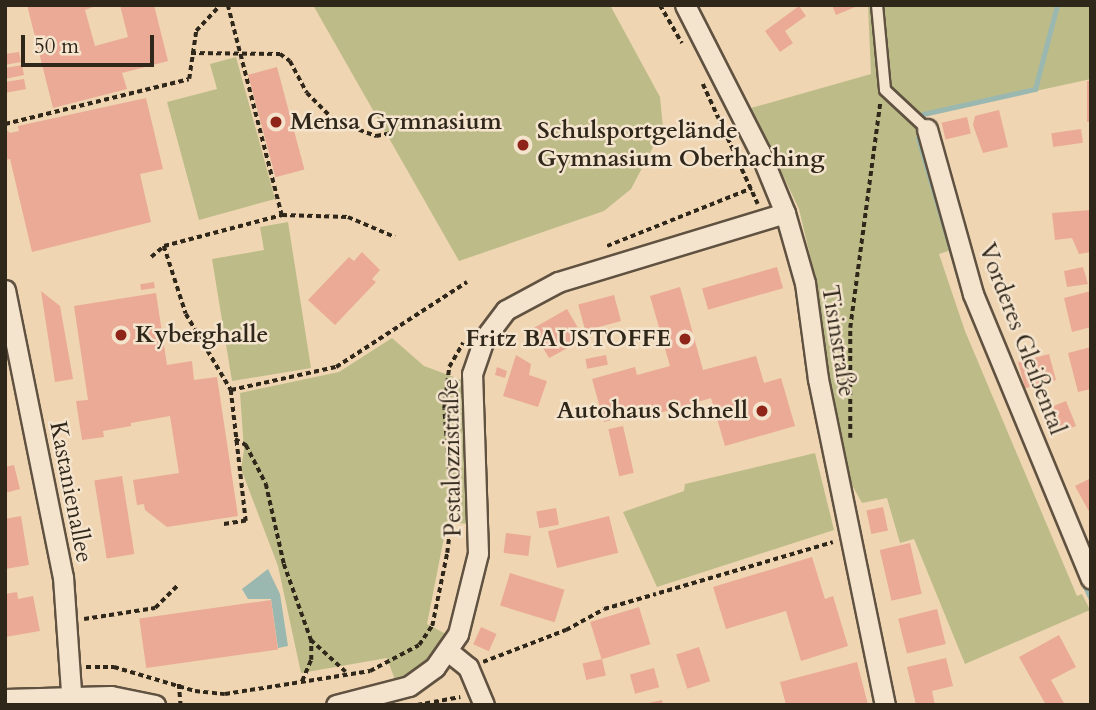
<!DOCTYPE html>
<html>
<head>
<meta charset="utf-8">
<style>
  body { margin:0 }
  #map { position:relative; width:1096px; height:710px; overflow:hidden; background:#efd5b2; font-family:Cardo,serif }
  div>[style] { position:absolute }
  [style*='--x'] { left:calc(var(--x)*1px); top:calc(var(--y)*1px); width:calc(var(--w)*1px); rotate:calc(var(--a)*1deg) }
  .green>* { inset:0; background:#bdbc89 }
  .water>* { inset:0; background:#9ab8b0 }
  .stream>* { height:5px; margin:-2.5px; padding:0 2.5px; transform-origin:2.5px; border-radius:2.5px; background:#9ab8b0 }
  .building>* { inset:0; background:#eaaa95; transform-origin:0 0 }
  .path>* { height:3.5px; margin-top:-1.75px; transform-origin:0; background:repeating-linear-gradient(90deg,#30271b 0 5px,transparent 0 8.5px) }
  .roads { filter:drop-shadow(2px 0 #605241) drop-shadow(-2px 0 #605241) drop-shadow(0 2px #605241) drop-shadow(0 -2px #605241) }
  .service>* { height:10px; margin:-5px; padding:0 5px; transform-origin:5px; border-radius:5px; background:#f5e4cd }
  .minor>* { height:19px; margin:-9.5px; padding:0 9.5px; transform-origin:9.5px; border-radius:9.5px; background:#f5e4cd }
  .dots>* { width:19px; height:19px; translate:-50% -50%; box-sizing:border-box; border:4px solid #f5e4cd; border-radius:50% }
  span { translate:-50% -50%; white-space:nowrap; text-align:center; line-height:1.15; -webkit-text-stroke:5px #f5e4cd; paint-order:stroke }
  .poi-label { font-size:24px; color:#30271b; font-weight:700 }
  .left { translate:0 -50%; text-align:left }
  .right { translate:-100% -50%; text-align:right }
  .street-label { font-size:24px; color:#30271b }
  .frame { position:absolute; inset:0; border:7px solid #30271b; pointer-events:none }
  .scale { position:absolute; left:21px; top:35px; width:133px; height:32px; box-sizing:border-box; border:4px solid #30271b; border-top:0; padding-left:9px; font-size:21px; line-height:24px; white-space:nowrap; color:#30271b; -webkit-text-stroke:5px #f5e4cd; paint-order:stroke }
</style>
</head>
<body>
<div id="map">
  <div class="green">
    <i style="clip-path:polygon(313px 5px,610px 5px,660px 97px,663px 128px,631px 189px,604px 211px,459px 261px)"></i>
    <i style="clip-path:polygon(868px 5px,1091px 5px,1091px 79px,926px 115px,922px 138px,951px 250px,939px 254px,965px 331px,1077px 596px,1082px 594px,1090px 610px,965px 664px,914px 539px,900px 543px,887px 498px,862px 503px,846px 474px,826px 378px,815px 277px,799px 209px,751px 108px,871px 74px)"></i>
    <i style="clip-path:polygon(236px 57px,275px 199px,199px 220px,167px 102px,217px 89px,210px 64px)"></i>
    <i style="clip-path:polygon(288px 222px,311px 368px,232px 381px,212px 259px,264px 250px,260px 227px)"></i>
    <i style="clip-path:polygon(392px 338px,424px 366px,462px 380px,469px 524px,447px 522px,427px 624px,446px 634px,423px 665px,395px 680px,387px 658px,301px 673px,278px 566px,241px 469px,244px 450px,240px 393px,339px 372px)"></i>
    <i style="clip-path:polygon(815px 453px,834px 530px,657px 587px,623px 512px,684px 491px,685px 484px)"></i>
  </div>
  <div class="water">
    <i style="clip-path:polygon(268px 569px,280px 594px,288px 646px,278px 648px,271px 599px,248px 599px,242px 589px)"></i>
  </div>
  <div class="stream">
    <i style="--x:923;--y:114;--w:115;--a:-12.6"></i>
    <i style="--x:1035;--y:89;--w:87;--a:-75.3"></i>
    <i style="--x:918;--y:138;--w:168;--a:73.7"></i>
    <i style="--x:1082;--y:580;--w:21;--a:65"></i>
  </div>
  <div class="building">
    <i style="clip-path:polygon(27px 5px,98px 5px,85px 10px,95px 46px,128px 37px,120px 5px,154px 5px,168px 61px,122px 73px,127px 89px,53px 108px)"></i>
    <i style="clip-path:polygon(832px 5px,860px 5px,836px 15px)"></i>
    <i style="clip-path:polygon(799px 6px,806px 16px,785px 31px,793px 43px,780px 52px,765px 31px)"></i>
    <i style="clip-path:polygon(19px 52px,21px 62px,5px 65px,5px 54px)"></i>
    <i style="clip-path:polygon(22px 65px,24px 75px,5px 79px,5px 68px)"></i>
    <i style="left:277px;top:67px;width:106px;height:30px;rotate:75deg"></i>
    <i style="clip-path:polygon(24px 79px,26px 89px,5px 93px,5px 82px)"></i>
    <i style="left:1087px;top:81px;width:4px;height:41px"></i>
    <i style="clip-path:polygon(146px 98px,163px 169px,140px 174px,151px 222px,32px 252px,10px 159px,5px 160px,5px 129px,10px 133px,19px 131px,18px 126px)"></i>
    <i style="clip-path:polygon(999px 110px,1008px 147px,983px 153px,973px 125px,975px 116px)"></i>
    <i style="left:967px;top:117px;width:17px;height:26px;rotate:77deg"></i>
    <i style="left:1081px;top:129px;width:14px;height:30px;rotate:82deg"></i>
    <i style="clip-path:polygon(1091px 210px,1091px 252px,1079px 254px,1072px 238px,1055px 240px,1052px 213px)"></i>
    <i style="clip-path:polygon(362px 252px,380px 270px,372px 279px,376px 282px,335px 325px,308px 300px,349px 257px,354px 261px)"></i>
    <i style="left:777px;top:267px;width:22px;height:78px;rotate:74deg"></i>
    <i style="clip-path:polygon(1083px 267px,1088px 284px,1067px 287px,1064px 271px)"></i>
    <i style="left:154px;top:282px;width:6px;height:14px;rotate:81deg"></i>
    <i style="clip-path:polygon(680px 287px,703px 370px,756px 356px,764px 383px,781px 378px,795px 426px,725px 446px,711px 398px,649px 416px,647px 410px,604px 422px,592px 379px,635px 367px,637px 375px,670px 366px,650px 296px)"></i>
    <i style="clip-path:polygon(41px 291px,60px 306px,73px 379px,55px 382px)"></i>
    <i style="clip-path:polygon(1091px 291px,1091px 327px,1072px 332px,1064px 298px)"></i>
    <i style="clip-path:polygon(156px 293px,167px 365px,192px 361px,194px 380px,217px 377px,238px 516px,167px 527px,145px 510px,144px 504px,137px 505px,133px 480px,179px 473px,170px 416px,131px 423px,131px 426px,103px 431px,104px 437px,82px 440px,76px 401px,88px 400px,74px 306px)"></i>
    <i style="left:614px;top:295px;width:27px;height:37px;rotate:75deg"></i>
    <i style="clip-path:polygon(567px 309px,578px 328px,569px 333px,575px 344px,549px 358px,532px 329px)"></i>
    <i style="clip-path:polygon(1091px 347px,1091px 389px,1078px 392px,1068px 353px)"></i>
    <i style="left:1049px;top:354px;width:27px;height:32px;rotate:75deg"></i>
    <i style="clip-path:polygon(516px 355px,531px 364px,529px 375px,547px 381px,538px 407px,503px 396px)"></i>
    <i style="left:606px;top:355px;width:10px;height:21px;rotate:79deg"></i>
    <i style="clip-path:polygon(497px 367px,507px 371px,505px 378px,495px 375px)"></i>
    <i style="left:1066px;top:401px;width:27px;height:26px;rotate:68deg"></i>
    <i style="left:623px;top:426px;width:48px;height:15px;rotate:77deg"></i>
    <i style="clip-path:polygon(14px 465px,20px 489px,5px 493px,5px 467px)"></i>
    <i style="left:122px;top:476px;width:79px;height:28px;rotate:81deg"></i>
    <i style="clip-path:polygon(1091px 478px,1091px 515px,1075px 486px)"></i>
    <i style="left:883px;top:507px;width:24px;height:17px;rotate:78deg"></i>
    <i style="left:556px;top:508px;width:17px;height:20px;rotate:80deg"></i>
    <i style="clip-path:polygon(21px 516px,29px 565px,5px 569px,5px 519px)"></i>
    <i style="left:609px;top:516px;width:38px;height:63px;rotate:76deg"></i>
    <i style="left:506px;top:533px;width:25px;height:20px;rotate:7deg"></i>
    <i style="left:910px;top:543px;width:52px;height:31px;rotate:77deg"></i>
    <i style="clip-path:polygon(812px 557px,825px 599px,833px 596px,848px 646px,801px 661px,786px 611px,726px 629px,713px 587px)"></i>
    <i style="left:510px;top:573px;width:57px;height:34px;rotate:17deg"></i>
    <i style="clip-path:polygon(17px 592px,18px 599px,33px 596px,40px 631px,5px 637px,5px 594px)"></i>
    <i style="left:271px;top:600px;width:50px;height:133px;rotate:82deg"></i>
    <i style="left:639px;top:607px;width:39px;height:51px;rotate:73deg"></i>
    <i style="left:937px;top:609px;width:36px;height:40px;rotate:76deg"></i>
    <i style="left:481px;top:627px;width:17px;height:19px;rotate:24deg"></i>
    <i style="clip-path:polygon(1059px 635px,1076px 667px,1051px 680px,1065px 705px,1046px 705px,1019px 657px)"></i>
    <i style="left:699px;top:647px;width:36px;height:24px;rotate:72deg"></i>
    <i style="clip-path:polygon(946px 658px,953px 686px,932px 691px,935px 705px,916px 705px,907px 667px)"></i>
    <i style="left:602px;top:659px;width:17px;height:20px;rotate:77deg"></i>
    <i style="clip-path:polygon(857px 662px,868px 705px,786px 705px,780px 682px)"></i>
    <i style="left:654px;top:668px;width:20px;height:25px;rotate:75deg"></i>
    <i style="clip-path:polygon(662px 700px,663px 705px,645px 705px,644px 704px)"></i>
  </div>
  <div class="path">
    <i style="--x:228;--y:5;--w:217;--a:75.6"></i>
    <i style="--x:660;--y:5;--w:44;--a:59.9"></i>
    <i style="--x:191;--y:53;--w:89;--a:0.6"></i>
    <i style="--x:280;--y:54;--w:12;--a:35"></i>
    <i style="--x:290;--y:61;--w:36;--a:62"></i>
    <i style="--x:307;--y:93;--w:40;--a:45"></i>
    <i style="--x:335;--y:121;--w:44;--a:20.1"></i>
    <i style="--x:376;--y:136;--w:15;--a:-11"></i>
    <i style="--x:703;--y:84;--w:132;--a:65.4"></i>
    <i style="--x:5;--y:124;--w:189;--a:-13.7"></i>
    <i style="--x:189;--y:79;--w:49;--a:-81.7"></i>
    <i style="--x:196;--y:31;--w:35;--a:-47"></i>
    <i style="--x:164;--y:246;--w:71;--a:72.1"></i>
    <i style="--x:186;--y:314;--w:88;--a:59.4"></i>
    <i style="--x:231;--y:390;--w:132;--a:83.5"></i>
    <i style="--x:246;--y:521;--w:24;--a:171"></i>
    <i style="--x:607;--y:246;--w:156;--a:-21.8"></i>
    <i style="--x:151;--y:257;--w:17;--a:-40"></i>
    <i style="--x:164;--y:246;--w:122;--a:-14.7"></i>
    <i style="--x:282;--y:215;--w:66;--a:1.7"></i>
    <i style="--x:348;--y:217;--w:51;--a:23.1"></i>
    <i style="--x:231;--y:390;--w:107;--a:-12.4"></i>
    <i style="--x:336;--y:367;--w:156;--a:-33"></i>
    <i style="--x:850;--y:438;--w:110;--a:-90"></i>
    <i style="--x:850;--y:328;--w:228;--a:-82.4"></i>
    <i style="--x:235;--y:439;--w:13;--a:29"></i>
    <i style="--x:246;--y:445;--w:44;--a:62.9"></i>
    <i style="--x:266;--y:484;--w:82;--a:77.3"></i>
    <i style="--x:284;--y:564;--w:81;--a:70.4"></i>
    <i style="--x:311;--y:640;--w:47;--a:42.4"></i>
    <i style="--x:659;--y:593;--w:181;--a:-16.3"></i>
    <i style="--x:84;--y:619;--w:72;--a:-8.8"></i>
    <i style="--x:155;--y:608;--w:31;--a:-45"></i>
    <i style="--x:483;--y:662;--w:89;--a:-21.1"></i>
    <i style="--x:566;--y:630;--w:43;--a:-28.9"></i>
    <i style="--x:604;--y:609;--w:54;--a:-16.1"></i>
    <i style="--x:86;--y:667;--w:28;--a:0"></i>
    <i style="--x:114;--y:667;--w:84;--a:16.5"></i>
    <i style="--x:195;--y:691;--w:30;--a:6"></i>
    <i style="--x:225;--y:694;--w:147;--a:-9"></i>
    <i style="--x:370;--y:671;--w:55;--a:-28"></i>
    <i style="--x:419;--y:645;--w:23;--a:-56"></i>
    <i style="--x:432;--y:626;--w:75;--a:-78.4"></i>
    <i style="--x:447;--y:553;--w:41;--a:-83"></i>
    <i style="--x:452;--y:512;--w:103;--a:-94.4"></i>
    <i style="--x:444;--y:409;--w:42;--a:-83.2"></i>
    <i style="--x:449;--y:367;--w:28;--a:-60"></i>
    <i style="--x:302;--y:681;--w:23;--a:-67"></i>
    <i style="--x:311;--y:660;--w:20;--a:-90"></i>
    <i style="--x:179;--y:684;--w:21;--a:85"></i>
    <i style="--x:417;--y:705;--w:44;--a:-10.5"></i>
  </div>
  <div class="roads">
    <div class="service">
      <i style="--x:877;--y:5;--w:85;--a:84.6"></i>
      <i style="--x:885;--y:90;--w:57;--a:42.9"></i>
    </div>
    <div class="minor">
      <i style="--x:685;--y:5;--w:165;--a:63"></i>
      <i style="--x:760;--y:152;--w:66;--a:67.7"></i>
      <i style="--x:785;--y:213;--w:73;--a:74.1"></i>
      <i style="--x:805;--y:283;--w:97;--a:82.3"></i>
      <i style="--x:818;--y:379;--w:333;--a:78.4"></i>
      <i style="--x:927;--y:129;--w:171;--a:74.4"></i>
      <i style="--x:973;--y:294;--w:308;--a:67.5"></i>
      <i style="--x:5;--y:290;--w:293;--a:78.6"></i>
      <i style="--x:63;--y:577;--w:128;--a:86"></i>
      <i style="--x:448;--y:651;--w:26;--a:39"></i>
      <i style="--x:468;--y:667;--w:41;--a:67.2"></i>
      <i style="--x:5;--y:699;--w:106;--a:-1.6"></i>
      <i style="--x:111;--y:696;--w:45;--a:11.6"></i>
      <i style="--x:336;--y:705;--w:75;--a:-14.6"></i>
      <i style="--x:409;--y:686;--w:32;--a:-36"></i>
      <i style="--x:435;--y:667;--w:40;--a:-55.1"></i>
      <i style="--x:458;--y:634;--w:83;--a:-76.1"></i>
      <i style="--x:478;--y:553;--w:179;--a:-91.9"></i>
      <i style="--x:472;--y:374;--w:37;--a:-71"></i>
      <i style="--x:484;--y:339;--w:36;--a:-53"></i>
      <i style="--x:506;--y:310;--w:59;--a:-28.3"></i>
      <i style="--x:558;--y:282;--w:237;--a:-16.9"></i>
    </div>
  </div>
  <div class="dots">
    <i style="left:276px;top:122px;background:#8f2418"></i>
    <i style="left:523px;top:145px;background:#8f2418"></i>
    <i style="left:121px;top:335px;background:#8f2418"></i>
    <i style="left:685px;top:339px;background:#8f2418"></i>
    <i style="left:762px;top:411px;background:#8f2418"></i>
  </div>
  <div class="poi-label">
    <span class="left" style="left:290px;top:122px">Mensa Gymnasium</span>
    <span class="left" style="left:537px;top:145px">Schulsportgelände<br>Gymnasium Oberhaching</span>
    <span class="left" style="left:135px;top:335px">Kyberghalle</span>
    <span class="right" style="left:671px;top:339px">Fritz BAUSTOFFE</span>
    <span class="right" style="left:748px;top:411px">Autohaus Schnell</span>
  </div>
  <div class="street-label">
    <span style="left:1022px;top:339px;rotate:69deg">Vorderes Gleißental</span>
    <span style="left:838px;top:341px;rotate:81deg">Tisinstraße</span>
    <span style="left:452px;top:458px;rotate:-91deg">Pestalozzistraße</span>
    <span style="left:71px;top:492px;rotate:79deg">Kastanienallee</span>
  </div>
  <div class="frame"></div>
  <div class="scale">50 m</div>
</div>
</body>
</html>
